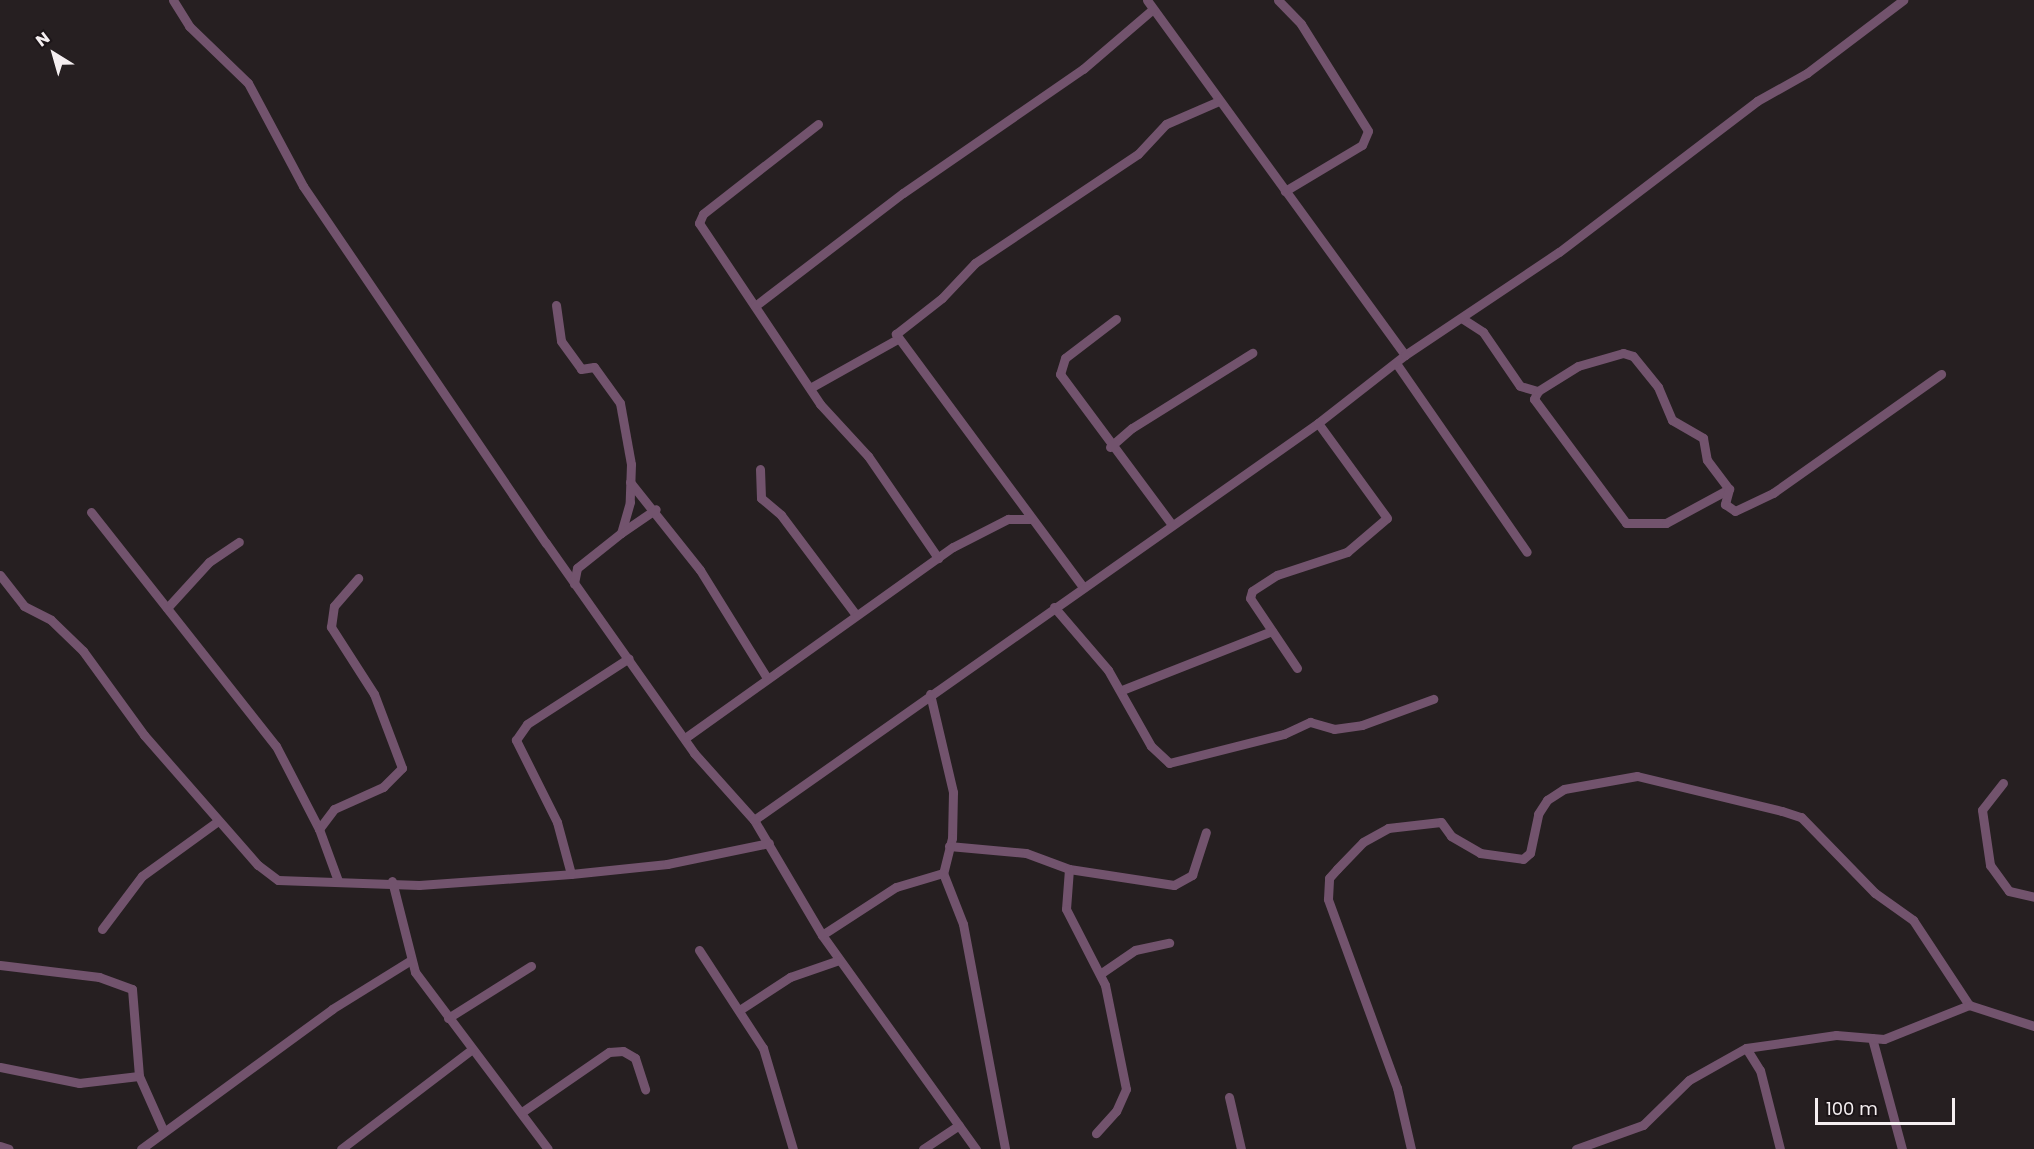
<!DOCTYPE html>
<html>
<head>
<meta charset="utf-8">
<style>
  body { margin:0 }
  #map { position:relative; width:2034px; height:1149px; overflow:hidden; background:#261f21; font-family:Poppins,sans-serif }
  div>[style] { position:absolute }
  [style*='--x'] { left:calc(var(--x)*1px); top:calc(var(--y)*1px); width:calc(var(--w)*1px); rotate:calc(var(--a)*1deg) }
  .minor>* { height:9px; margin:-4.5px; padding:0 4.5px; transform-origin:4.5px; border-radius:4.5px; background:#72536d }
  span { translate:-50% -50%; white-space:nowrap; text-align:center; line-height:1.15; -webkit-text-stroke:4.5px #1c1518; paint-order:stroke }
  .north { position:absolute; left:24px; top:24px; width:60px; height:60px; -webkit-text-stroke:4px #1c1518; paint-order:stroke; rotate:323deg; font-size:16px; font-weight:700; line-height:24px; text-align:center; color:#f5eff1 }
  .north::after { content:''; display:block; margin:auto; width:21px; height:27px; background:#f5eff1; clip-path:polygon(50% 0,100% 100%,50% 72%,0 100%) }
  .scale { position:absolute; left:1815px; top:1098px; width:140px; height:27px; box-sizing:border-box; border:3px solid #f5eff1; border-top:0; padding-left:8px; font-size:18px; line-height:21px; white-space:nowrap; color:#f5eff1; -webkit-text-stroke:4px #1c1518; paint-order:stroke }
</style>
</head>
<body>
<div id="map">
  <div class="minor">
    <i style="--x:173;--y:0;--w:31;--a:58"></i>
    <i style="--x:189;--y:26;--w:82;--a:44"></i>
    <i style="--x:248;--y:83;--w:117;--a:61.9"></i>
    <i style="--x:303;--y:186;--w:432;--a:55.8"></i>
    <i style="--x:546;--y:543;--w:257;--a:54.8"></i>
    <i style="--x:694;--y:753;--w:90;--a:48.2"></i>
    <i style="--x:754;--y:820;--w:134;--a:59.4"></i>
    <i style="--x:822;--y:935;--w:264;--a:54.3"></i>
    <i style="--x:1147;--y:0;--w:439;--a:54"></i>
    <i style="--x:1278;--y:0;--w:33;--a:46"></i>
    <i style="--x:1301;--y:24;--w:126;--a:57.9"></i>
    <i style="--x:1368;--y:131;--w:15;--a:113"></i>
    <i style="--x:1362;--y:145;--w:90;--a:149.1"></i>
    <i style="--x:818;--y:124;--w:146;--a:142"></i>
    <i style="--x:703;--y:214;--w:10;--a:114"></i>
    <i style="--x:699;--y:223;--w:218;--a:56.2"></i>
    <i style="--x:820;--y:404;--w:71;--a:47.3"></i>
    <i style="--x:868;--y:456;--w:124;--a:55.5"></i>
    <i style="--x:556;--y:305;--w:36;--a:82"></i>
    <i style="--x:561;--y:341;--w:34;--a:54"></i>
    <i style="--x:581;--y:369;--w:13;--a:-9"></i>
    <i style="--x:594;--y:367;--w:44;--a:54.2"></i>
    <i style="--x:620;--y:403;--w:62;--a:79.8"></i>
    <i style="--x:631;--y:464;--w:38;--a:92"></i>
    <i style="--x:630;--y:502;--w:32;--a:106"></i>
    <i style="--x:621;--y:533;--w:56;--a:141.5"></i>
    <i style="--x:577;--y:568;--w:16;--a:101"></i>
    <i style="--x:755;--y:306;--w:186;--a:-37.4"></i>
    <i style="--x:903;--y:193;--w:219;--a:-34.6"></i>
    <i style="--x:1083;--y:69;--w:92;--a:-40.6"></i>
    <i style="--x:1116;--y:319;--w:64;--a:142.6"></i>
    <i style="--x:1065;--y:358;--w:17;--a:107"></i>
    <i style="--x:1060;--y:374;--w:188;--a:53.4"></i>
    <i style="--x:1463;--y:319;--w:24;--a:33"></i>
    <i style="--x:1483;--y:332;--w:65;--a:55.6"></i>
    <i style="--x:1520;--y:386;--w:19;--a:16"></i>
    <i style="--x:1538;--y:391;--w:9;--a:117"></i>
    <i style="--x:1534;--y:399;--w:154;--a:53.4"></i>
    <i style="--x:1626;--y:523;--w:40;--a:0"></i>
    <i style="--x:1666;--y:523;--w:72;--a:-28.4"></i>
    <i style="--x:1398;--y:366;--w:226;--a:55.3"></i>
    <i style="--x:810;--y:388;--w:98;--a:-29.2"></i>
    <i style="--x:1538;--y:391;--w:47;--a:-32"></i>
    <i style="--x:1578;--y:366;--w:47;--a:-16.1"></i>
    <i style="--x:1623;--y:353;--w:10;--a:17"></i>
    <i style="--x:1633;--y:356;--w:40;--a:51"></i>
    <i style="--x:1658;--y:387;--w:36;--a:67"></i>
    <i style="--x:1672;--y:420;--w:36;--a:30"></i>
    <i style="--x:1703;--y:438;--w:22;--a:80"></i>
    <i style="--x:1707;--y:460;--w:36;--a:53"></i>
    <i style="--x:1729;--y:489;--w:16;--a:105"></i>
    <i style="--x:1725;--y:504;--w:12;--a:35"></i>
    <i style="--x:1735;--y:511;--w:42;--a:-25.3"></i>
    <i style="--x:1773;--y:493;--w:206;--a:-35.3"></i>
    <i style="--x:1110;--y:447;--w:29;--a:-41"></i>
    <i style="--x:1132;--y:428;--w:142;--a:-32"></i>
    <i style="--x:760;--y:469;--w:29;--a:88"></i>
    <i style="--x:761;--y:498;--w:26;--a:40"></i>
    <i style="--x:781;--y:515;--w:125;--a:53.1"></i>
    <i style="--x:630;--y:482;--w:112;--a:51.5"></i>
    <i style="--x:700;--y:570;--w:127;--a:58.2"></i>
    <i style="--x:91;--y:512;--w:298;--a:51.7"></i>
    <i style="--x:276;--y:746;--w:93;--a:62.6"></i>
    <i style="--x:319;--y:829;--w:55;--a:69.9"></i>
    <i style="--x:621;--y:533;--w:42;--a:-34.4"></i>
    <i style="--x:0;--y:575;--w:39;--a:52"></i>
    <i style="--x:24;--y:606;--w:30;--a:27"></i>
    <i style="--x:51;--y:620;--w:45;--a:44.1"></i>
    <i style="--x:83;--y:651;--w:104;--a:54"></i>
    <i style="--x:144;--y:735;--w:173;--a:48.8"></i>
    <i style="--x:258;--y:865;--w:25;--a:37"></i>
    <i style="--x:278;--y:880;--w:141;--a:2"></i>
    <i style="--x:419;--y:885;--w:152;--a:-4.1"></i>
    <i style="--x:571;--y:874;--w:97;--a:-5.9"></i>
    <i style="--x:667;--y:864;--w:104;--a:-11.6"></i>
    <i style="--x:1083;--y:587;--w:315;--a:-126.5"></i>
    <i style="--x:896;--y:334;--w:58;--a:-38"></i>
    <i style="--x:942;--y:298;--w:48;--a:-46.7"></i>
    <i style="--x:975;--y:263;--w:196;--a:-33.8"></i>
    <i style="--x:1138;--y:154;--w:41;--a:-47"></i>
    <i style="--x:1166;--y:124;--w:58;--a:-23.5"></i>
    <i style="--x:1054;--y:607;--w:83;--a:49.4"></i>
    <i style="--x:1108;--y:670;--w:87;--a:60.5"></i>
    <i style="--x:1151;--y:746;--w:25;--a:43"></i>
    <i style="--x:1169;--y:763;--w:119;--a:-14.2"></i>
    <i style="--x:1284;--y:734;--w:29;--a:-25"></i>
    <i style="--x:1310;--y:722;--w:25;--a:16"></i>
    <i style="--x:1334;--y:729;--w:28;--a:-8"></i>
    <i style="--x:1362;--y:725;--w:76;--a:-20.1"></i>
    <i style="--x:167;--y:608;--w:62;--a:-47.6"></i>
    <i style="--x:209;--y:562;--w:36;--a:-34"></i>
    <i style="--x:1297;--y:668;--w:84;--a:-123.9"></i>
    <i style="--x:1250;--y:598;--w:7;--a:-74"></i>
    <i style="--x:1252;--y:591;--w:30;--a:-33"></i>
    <i style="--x:1277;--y:575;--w:74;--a:-18.2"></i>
    <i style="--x:1347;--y:552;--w:52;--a:-40.4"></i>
    <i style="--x:1387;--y:518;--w:117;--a:-126"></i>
    <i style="--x:1122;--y:690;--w:161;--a:-21.5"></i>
    <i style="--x:930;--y:694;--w:101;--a:76.8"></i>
    <i style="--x:953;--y:792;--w:46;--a:91.2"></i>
    <i style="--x:952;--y:838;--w:36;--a:104"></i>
    <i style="--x:943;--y:873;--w:55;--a:68.6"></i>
    <i style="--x:963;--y:924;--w:229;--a:79.4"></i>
    <i style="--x:685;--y:738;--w:329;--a:-35.5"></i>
    <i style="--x:953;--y:547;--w:62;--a:-27"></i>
    <i style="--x:1008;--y:519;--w:23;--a:0"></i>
    <i style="--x:2003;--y:783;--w:34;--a:128"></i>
    <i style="--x:1982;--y:810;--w:56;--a:81.7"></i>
    <i style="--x:1990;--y:865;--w:32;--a:54"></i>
    <i style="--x:2009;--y:891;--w:26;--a:13"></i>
    <i style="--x:754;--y:820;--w:690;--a:-35.14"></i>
    <i style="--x:1318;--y:423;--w:110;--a:-38"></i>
    <i style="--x:1405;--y:355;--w:185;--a:-33.8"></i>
    <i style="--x:1559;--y:252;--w:249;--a:-37.3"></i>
    <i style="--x:1757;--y:101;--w:57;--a:-29.2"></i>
    <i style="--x:1807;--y:73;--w:121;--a:-37.2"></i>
    <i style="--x:319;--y:829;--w:25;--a:-53"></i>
    <i style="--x:334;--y:809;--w:54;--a:-24.2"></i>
    <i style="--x:383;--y:787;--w:27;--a:-45"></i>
    <i style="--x:402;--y:768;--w:79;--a:-110.7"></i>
    <i style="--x:374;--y:694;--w:80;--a:-122.7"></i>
    <i style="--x:331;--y:627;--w:21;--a:-82"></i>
    <i style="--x:334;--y:606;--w:37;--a:-49"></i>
    <i style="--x:949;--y:846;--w:77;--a:5.2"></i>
    <i style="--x:1026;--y:853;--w:46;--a:20.4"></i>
    <i style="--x:1069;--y:869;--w:106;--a:8.7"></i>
    <i style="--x:1174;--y:885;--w:21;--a:-29"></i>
    <i style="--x:1192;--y:875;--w:45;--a:-72"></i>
    <i style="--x:1069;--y:869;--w:40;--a:94.3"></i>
    <i style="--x:1066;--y:909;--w:85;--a:62.8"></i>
    <i style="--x:1105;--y:985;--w:106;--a:78.6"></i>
    <i style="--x:1126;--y:1089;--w:24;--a:114"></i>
    <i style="--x:1116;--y:1111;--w:30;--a:132"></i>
    <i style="--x:571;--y:874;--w:54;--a:-105.1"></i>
    <i style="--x:557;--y:822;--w:92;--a:-116.6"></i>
    <i style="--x:516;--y:740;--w:19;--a:-55"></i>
    <i style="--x:527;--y:724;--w:121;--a:-32.9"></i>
    <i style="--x:392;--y:881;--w:94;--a:75.8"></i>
    <i style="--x:415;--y:972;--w:221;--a:53.1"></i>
    <i style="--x:102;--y:929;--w:66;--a:-53"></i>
    <i style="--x:142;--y:876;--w:94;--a:-35.9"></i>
    <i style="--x:822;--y:935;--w:88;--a:-33"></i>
    <i style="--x:896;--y:887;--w:49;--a:-16.6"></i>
    <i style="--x:699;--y:950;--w:117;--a:56.9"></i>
    <i style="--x:763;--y:1048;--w:105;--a:73.5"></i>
    <i style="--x:0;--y:965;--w:100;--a:6.9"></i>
    <i style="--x:99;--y:977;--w:35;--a:20"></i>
    <i style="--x:132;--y:989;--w:87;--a:85.4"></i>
    <i style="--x:139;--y:1076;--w:59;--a:66"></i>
    <i style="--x:1100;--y:974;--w:42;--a:-34.4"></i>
    <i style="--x:1135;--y:950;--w:35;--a:-12"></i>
    <i style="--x:741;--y:1009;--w:59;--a:-33.1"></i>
    <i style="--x:790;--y:977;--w:52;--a:-19.1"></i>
    <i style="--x:448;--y:1018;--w:98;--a:-32.1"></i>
    <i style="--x:1872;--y:1038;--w:115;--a:74.9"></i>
    <i style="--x:1746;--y:1048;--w:26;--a:58"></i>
    <i style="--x:1760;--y:1070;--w:81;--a:75.8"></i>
    <i style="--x:0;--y:1067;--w:81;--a:11.4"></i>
    <i style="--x:79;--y:1083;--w:60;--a:-6.7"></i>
    <i style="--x:1229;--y:1097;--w:53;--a:77"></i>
    <i style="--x:522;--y:1112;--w:106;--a:-34.6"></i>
    <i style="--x:609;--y:1052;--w:14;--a:-4"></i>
    <i style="--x:623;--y:1051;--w:14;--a:30"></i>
    <i style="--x:635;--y:1058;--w:33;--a:72"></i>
    <i style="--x:0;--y:1146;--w:9;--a:18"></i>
    <i style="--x:141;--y:1149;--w:237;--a:-36.2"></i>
    <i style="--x:332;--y:1009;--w:93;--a:-31.8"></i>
    <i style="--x:341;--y:1149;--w:163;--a:-37.3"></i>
    <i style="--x:923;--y:1149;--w:43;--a:-33.7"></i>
    <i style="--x:1411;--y:1149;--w:63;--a:-102.9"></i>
    <i style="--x:1397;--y:1088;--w:201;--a:-110.1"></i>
    <i style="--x:1328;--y:899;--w:21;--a:-87"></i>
    <i style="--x:1329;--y:878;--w:12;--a:-48"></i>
    <i style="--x:1337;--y:869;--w:37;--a:-46"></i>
    <i style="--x:1363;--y:842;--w:29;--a:-29"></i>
    <i style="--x:1388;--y:828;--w:53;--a:-6.5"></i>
    <i style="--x:1441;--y:822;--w:17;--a:54"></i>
    <i style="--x:1451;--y:836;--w:34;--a:30"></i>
    <i style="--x:1480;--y:853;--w:43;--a:7.9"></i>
    <i style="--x:1523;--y:859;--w:9;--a:-41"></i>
    <i style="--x:1530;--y:853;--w:40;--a:-78"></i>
    <i style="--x:1538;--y:814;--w:17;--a:-57"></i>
    <i style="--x:1547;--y:800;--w:20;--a:-33"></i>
    <i style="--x:1564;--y:789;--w:74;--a:-10.1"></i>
    <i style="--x:1637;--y:776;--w:149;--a:13.6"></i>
    <i style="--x:1782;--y:811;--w:20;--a:18"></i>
    <i style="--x:1801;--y:817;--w:106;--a:45.8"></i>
    <i style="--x:1875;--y:893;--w:47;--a:35.4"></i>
    <i style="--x:1913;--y:920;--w:102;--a:56.6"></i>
    <i style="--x:1576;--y:1149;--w:71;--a:-19.7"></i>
    <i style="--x:1643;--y:1125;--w:64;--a:-44.4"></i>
    <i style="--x:1689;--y:1080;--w:65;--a:-29.3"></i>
    <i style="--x:1746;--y:1048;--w:91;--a:-8.2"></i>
    <i style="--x:1836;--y:1035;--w:48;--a:4.8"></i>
    <i style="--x:1884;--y:1039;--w:92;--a:-21.8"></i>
    <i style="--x:1969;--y:1005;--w:68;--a:17.9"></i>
  </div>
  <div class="north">N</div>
  <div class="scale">100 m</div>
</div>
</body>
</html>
